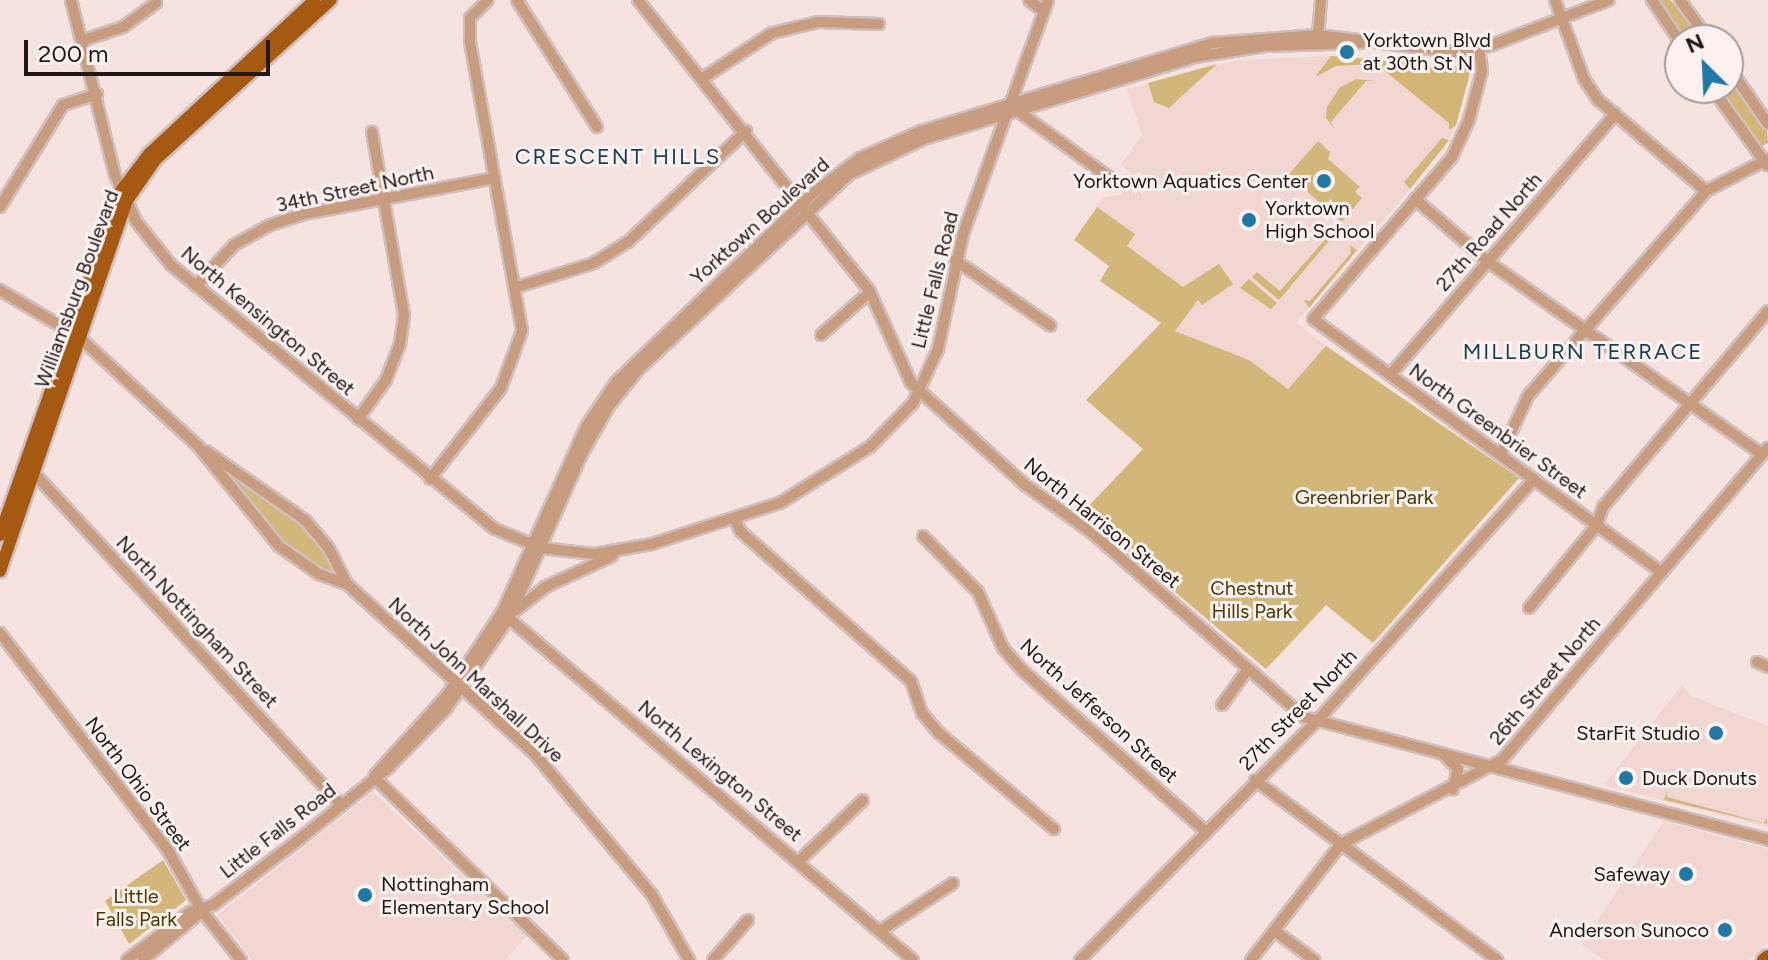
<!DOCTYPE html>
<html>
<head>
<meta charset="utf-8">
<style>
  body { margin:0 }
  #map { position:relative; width:1768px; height:960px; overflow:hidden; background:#f6e3e0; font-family:Figtree,sans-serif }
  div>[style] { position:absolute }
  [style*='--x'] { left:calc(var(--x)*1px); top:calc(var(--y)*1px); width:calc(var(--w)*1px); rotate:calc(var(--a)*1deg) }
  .built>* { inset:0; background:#f1d6d2 }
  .green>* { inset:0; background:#d3b77a }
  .forest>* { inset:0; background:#d3b575 }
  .roads { filter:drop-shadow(2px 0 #cfbebc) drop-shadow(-2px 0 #cfbebc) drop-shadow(0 2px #cfbebc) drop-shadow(0 -2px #cfbebc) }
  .minor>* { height:10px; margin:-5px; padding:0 5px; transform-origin:5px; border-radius:5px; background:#c89c7e }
  .major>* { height:12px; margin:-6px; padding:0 6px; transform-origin:6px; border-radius:6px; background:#a65911 }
  .dots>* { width:22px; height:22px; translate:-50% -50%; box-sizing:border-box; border:4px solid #fef2f0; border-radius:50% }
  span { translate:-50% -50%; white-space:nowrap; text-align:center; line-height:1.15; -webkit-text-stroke:6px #fef2f0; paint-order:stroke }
  .poi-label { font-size:20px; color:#1f1817 }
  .left { translate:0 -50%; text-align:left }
  .right { translate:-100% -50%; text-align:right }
  .street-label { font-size:20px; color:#1f1817 }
  .park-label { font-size:20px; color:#4d3802 }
  .neighbourhood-label { font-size:22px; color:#173f56; letter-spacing:2px }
  .north { position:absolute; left:1664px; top:24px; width:80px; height:80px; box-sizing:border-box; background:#fef2f0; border:2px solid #a59b99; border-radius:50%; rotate:336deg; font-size:22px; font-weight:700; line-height:32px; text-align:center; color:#1f1817 }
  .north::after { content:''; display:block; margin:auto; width:28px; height:36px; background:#2078a7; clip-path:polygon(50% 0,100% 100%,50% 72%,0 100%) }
  .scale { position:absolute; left:24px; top:40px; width:246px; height:36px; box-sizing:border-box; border:4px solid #1f1817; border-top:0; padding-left:10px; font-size:24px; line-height:28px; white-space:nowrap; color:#1f1817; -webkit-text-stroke:6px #fef2f0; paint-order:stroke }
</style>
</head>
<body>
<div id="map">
  <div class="built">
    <i style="clip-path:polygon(1331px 56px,1467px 68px,1470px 73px,1456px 125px,1444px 149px,1300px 318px,1297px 323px,1326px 346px,1288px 389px,1249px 360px,1174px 331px,1198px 299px,1201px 304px,1219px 265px,1183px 287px,1126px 246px,1135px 234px,1097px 207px,1103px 197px,1120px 195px,1131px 173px,1121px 164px,1142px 135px,1127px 89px,1239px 60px)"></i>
    <i style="clip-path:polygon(1682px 685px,1691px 696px,1768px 726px,1768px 827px,1604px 785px)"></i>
    <i style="clip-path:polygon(373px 792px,527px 936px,505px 960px,252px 960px,218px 915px)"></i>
    <i style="clip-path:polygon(1664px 821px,1768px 849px,1768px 943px,1749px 960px,1604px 960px,1582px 944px)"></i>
  </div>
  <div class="green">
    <i style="clip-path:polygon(1217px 64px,1169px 108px,1154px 102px,1148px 83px)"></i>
    <i style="clip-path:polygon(1356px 79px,1375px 81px,1366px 81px,1331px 122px,1334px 128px,1326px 118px,1327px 107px,1339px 88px)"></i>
    <i style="clip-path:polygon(1442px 138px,1449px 140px,1410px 189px,1404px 182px)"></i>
    <i style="clip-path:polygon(1318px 141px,1330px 152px,1328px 159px,1360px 187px,1355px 192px,1362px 198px,1342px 222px,1288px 175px)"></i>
    <i style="clip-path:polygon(1097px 207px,1135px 234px,1127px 246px,1183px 287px,1219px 264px,1233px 284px,1202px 305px,1198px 300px,1175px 331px,1249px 360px,1288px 389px,1326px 346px,1519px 478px,1373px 643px,1326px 605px,1266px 669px,1082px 513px,1143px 449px,1086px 400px,1161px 323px,1100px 281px,1109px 266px,1074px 240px)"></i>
    <i style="clip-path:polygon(1336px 227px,1339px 229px,1279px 300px,1252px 277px,1257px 272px,1280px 291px)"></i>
    <i style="clip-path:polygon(1350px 245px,1357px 250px,1309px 308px,1304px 300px,1310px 301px,1351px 253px)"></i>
    <i style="clip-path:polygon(1249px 279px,1277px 303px,1271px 309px,1240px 288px)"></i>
    <i style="clip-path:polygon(226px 468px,305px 527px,332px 562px,335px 568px,329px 575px,282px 543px,222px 471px)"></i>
    <i style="clip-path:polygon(1667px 791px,1667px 797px,1764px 823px,1767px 818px,1767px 824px,1664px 800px)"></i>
    <i style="clip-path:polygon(163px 860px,186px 900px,129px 944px,105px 901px)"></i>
  </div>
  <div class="forest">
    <i style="clip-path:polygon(1655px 0,1670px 0,1704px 40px,1683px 40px)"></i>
    <i style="clip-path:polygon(1331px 56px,1467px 68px,1470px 73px,1456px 125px,1449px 130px,1449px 123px,1376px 64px,1336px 66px,1315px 77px)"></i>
    <i style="clip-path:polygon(1728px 73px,1767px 131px,1768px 143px,1760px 147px,1718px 88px,1728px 88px)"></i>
  </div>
  <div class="roads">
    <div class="minor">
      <i style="--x:71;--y:0;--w:180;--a:75.9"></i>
      <i style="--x:115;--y:175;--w:51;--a:65.5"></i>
      <i style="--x:136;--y:221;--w:56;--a:51.5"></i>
      <i style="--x:171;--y:265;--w:418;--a:39.2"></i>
      <i style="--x:495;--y:529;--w:50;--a:22.4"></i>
      <i style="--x:541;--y:548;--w:53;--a:6.5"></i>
      <i style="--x:594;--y:554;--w:59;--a:-9.8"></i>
      <i style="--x:652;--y:544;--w:134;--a:-17.8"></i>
      <i style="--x:780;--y:503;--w:107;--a:-32.1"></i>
      <i style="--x:871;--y:446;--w:60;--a:-45.7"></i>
      <i style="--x:913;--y:403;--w:60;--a:-65.2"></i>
      <i style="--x:938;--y:349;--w:118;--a:-77.7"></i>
      <i style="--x:963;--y:234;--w:249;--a:-70"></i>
      <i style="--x:517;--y:0;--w:150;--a:57.8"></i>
      <i style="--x:638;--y:0;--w:373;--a:51.5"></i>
      <i style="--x:870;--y:292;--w:100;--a:65.7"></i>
      <i style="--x:911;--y:383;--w:152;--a:41.8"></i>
      <i style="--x:1024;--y:484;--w:82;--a:35.6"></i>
      <i style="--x:1091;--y:532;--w:282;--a:41"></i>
      <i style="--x:1304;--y:717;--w:480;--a:14.8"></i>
      <i style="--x:1029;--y:0;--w:18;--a:38"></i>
      <i style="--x:1555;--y:0;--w:84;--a:69.8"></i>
      <i style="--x:1584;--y:79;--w:25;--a:56"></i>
      <i style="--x:1598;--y:100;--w:141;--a:40.1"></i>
      <i style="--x:1652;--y:0;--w:50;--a:56.3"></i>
      <i style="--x:1680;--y:0;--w:49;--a:54.1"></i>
      <i style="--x:1318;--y:35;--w:35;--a:-85"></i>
      <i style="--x:84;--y:40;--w:41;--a:-18.4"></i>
      <i style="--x:123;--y:27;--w:41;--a:-36"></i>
      <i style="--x:1479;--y:49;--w:22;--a:82"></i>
      <i style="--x:1482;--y:71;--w:51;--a:104.9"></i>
      <i style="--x:1469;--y:120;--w:41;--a:114.7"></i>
      <i style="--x:1452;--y:157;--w:213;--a:130.6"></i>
      <i style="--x:1313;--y:319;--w:430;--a:36"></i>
      <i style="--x:1728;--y:66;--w:70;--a:55.4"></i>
      <i style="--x:703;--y:78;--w:82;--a:-33.1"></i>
      <i style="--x:772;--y:33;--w:47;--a:-13.4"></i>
      <i style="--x:818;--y:22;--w:61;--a:1.9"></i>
      <i style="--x:1712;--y:88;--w:95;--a:54.5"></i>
      <i style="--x:1015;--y:109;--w:126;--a:36"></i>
      <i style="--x:1415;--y:199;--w:95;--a:40.7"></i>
      <i style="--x:1487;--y:261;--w:336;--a:35.1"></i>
      <i style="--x:0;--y:207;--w:120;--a:-58.3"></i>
      <i style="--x:63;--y:105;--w:36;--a:-18"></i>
      <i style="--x:955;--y:260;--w:116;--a:34.5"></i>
      <i style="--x:196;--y:286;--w:56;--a:-47.2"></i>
      <i style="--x:234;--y:245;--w:41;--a:-29.1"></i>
      <i style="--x:270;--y:225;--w:36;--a:-18"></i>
      <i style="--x:304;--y:214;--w:194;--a:-10.7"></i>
      <i style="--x:517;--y:287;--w:81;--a:-17.3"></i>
      <i style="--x:594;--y:263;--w:40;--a:-32"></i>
      <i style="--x:628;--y:242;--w:162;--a:-43.2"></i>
      <i style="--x:0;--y:290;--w:92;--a:30.7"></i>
      <i style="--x:79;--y:337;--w:161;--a:42.5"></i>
      <i style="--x:198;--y:446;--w:129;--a:51"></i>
      <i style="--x:279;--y:546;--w:49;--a:35"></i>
      <i style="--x:319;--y:574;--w:30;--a:20"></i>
      <i style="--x:347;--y:584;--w:251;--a:42.1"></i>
      <i style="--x:533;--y:752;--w:186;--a:50.2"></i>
      <i style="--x:652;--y:895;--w:75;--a:60.4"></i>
      <i style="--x:821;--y:335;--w:65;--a:-41.3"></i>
      <i style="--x:1390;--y:375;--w:345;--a:-49.2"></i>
      <i style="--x:358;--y:419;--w:48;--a:-54.3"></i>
      <i style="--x:386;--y:380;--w:39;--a:-69"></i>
      <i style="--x:400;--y:344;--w:29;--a:-82"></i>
      <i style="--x:404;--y:315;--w:186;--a:-99.9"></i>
      <i style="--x:206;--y:451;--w:121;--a:34.9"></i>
      <i style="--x:305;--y:520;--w:35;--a:50"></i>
      <i style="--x:328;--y:547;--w:42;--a:62.8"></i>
      <i style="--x:1501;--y:454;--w:64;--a:-65"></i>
      <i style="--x:1528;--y:396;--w:271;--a:-49"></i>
      <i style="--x:1706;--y:191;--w:70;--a:-27.3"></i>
      <i style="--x:30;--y:469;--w:458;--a:47.2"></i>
      <i style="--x:430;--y:479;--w:115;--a:-52"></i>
      <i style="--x:501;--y:388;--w:61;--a:-69.8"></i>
      <i style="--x:522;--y:331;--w:295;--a:-100.2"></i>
      <i style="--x:470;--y:41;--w:23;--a:-90"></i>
      <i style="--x:470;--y:18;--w:25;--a:-45"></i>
      <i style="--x:735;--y:519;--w:13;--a:67"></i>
      <i style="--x:740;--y:531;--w:227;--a:41.3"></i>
      <i style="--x:911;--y:681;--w:34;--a:71"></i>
      <i style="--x:922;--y:713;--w:26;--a:50"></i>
      <i style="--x:939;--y:733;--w:150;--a:39.9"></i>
      <i style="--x:923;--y:536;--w:78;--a:45.5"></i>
      <i style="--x:978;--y:592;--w:61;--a:65.9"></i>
      <i style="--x:1003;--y:648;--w:29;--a:49"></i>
      <i style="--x:1022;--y:670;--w:242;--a:41.3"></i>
      <i style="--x:1529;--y:608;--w:107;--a:-50.7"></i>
      <i style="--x:1597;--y:525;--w:19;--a:-72"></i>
      <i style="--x:1603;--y:507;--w:256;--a:-49.9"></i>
      <i style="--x:516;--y:610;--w:37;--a:-38"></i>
      <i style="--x:545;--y:587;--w:74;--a:-24.8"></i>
      <i style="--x:505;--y:615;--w:534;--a:40.22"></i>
      <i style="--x:0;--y:633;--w:277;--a:52.3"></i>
      <i style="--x:169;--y:852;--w:68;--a:60.8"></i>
      <i style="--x:202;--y:911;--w:63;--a:51.5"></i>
      <i style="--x:1757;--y:662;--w:12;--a:24"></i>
      <i style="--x:1222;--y:705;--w:44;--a:-54.2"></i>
      <i style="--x:1446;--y:757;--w:17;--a:45"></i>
      <i style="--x:1458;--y:769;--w:21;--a:104"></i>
      <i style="--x:375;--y:775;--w:108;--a:-48"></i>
      <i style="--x:447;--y:695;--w:100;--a:-56.5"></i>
      <i style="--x:502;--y:612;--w:205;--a:-65.6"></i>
      <i style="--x:587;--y:425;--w:52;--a:-56"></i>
      <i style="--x:616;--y:382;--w:272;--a:-43.8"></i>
      <i style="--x:812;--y:194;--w:60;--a:-36.9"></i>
      <i style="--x:860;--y:158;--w:67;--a:-23.9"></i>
      <i style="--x:921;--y:131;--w:305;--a:-16.8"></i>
      <i style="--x:1213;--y:43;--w:105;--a:-4.4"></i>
      <i style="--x:1318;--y:35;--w:137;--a:7.1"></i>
      <i style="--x:1454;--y:52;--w:39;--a:-10"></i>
      <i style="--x:1492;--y:45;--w:125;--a:-21"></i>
      <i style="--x:374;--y:777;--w:263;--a:44.1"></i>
      <i style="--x:1255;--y:780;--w:302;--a:36.6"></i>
      <i style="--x:799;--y:861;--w:88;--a:-43.6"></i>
      <i style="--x:880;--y:931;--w:87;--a:-33.3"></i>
      <i style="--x:1275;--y:931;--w:49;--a:36.6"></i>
      <i style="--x:127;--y:960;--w:79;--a:-37.3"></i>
      <i style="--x:190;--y:912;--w:24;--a:-17"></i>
      <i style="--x:213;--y:905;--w:106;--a:-37.3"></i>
      <i style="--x:297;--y:841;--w:117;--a:-38.7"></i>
      <i style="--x:388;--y:768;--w:81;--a:-45.5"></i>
      <i style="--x:445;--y:710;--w:112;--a:-55.2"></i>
      <i style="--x:509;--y:618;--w:180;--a:-66"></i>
      <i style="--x:582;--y:454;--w:55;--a:-60.6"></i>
      <i style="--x:609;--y:406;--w:46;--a:-51.1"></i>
      <i style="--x:638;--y:370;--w:289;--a:-42.8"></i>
      <i style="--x:850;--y:174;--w:82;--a:-25.3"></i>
      <i style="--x:924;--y:139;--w:283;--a:-16.8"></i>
      <i style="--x:1195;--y:57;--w:71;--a:-8.9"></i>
      <i style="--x:1265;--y:46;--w:96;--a:-1.8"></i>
      <i style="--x:143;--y:960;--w:77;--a:-39.7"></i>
      <i style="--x:713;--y:960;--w:53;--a:-48.8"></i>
      <i style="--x:1080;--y:960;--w:349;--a:-45.3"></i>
      <i style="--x:1325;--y:712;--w:313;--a:-48.1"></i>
      <i style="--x:1251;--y:960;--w:147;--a:-52.2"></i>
      <i style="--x:1341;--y:844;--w:182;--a:-27.6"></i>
      <i style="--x:1502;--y:760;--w:410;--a:-49.6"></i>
    </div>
    <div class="major">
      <i style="--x:0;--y:535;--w:365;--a:-70.6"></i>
      <i style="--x:121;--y:191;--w:46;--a:-52.9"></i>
      <i style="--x:149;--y:154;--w:226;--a:-42.9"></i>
      <i style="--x:0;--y:571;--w:390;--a:-71.1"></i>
      <i style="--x:126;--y:202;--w:52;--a:-55.1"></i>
      <i style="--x:156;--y:159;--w:236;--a:-42.3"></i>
      <i style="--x:1763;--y:960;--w:6;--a:-39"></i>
    </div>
  </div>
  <div class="dots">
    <i style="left:1347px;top:52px;background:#2078a7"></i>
    <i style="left:1324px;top:181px;background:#2078a7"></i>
    <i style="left:1249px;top:220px;background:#2078a7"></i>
    <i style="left:1716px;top:733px;background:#2078a7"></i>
    <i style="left:1626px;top:778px;background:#2078a7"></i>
    <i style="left:1686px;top:874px;background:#2078a7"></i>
    <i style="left:365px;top:895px;background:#2078a7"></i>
    <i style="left:1725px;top:930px;background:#2078a7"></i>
  </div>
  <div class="poi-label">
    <span class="left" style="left:1363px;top:52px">Yorktown Blvd<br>at 30th St N</span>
    <span class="right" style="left:1308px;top:181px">Yorktown Aquatics Center</span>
    <span class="left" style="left:1265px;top:220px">Yorktown<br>High School</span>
    <span class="right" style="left:1700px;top:733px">StarFit Studio</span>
    <span class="left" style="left:1642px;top:778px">Duck Donuts</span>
    <span class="right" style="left:1670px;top:874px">Safeway</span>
    <span class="left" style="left:381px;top:896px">Nottingham<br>Elementary School</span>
    <span class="right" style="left:1709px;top:930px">Anderson Sunoco</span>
  </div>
  <div class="street-label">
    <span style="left:355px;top:189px;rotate:-12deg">34th Street North</span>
    <span style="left:760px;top:221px;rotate:-42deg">Yorktown Boulevard</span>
    <span style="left:1489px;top:232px;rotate:-49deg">27th Road North</span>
    <span style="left:935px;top:280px;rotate:-76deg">Little Falls Road</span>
    <span style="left:77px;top:289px;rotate:-70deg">Williamsburg Boulevard</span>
    <span style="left:268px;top:321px;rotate:40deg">North Kensington Street</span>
    <span style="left:1498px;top:431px;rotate:36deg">North Greenbrier Street</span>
    <span style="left:1102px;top:523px;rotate:39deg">North Harrison Street</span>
    <span style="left:197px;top:622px;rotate:47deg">North Nottingham Street</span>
    <span style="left:476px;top:680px;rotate:43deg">North John Marshall Drive</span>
    <span style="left:1545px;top:681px;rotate:-50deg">26th Street North</span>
    <span style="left:1298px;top:710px;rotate:-46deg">27th Street North</span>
    <span style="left:1099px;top:711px;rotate:42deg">North Jefferson Street</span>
    <span style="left:720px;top:771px;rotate:40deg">North Lexington Street</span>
    <span style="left:138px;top:784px;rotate:53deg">North Ohio Street</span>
    <span style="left:278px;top:831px;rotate:-38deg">Little Falls Road</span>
  </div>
  <div class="park-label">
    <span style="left:1364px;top:497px">Greenbrier Park</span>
    <span style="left:1252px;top:600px">Chestnut<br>Hills Park</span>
    <span style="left:136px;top:908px">Little<br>Falls Park</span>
  </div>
  <div class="neighbourhood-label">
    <span style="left:618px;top:157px">CRESCENT HILLS</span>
    <span style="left:1583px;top:352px">MILLBURN TERRACE</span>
  </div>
  <div class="north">N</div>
  <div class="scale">200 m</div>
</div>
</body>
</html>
